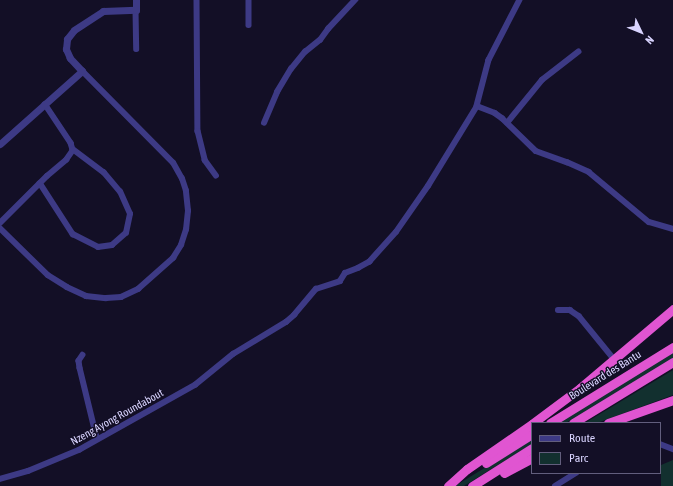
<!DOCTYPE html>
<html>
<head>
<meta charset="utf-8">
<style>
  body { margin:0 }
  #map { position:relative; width:673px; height:486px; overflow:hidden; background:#130f26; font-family:"Asap Condensed",sans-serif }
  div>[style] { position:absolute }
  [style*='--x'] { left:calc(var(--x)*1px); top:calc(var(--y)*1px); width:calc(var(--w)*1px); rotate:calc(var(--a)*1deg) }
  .green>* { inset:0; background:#12302f }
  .minor>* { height:5.5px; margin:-2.75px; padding:0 2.75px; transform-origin:2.75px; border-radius:2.75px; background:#3d3a85 }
  .tertiary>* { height:7px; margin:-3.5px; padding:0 3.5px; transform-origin:3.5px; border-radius:3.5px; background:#3d3a85 }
  .trunk>* { height:9px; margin:-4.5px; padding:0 4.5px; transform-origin:4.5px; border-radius:4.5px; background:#e055d1 }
  span { translate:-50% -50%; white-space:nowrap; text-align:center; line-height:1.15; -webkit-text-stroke:3px #130f26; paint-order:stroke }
  .street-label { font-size:11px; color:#d9d4ff }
  .legend { position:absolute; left:531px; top:422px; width:130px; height:52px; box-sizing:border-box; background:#130f26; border:1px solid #625e7d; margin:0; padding:5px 7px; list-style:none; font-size:12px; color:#d9d4ff }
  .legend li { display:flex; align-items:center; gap:8px; height:20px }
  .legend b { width:20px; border:1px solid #625e7d }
  .north { position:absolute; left:621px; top:12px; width:40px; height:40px; -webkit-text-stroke:3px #130f26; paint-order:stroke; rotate:133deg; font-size:11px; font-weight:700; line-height:16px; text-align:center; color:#d9d4ff }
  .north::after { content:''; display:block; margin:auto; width:14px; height:18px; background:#d9d4ff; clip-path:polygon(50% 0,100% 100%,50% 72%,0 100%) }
</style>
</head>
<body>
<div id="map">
  <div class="green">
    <i style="clip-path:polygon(673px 352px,673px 358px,566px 423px,557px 423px)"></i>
    <i style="clip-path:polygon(673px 370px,673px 395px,597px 423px,585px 423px)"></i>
    <i style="clip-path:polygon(532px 439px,532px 444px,488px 471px,464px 486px,455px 486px)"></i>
    <i style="clip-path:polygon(673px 460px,673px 486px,661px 486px,661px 465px)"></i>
  </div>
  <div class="minor">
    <i style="--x:197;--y:0;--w:131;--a:89.6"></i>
    <i style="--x:198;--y:131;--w:30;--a:76"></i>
    <i style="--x:205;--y:160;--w:19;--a:54"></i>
    <i style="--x:249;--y:0;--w:25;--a:90"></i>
    <i style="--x:520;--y:0;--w:68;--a:117.3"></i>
    <i style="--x:489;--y:60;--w:48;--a:104.6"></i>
    <i style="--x:477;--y:106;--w:19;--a:21"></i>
    <i style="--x:495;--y:113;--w:9;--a:36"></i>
    <i style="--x:502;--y:118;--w:47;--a:44.1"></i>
    <i style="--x:536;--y:151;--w:33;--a:20"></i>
    <i style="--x:567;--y:162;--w:24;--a:24"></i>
    <i style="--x:589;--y:172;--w:78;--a:39.8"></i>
    <i style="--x:649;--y:222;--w:25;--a:16"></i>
    <i style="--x:136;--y:10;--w:39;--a:89"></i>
    <i style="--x:45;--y:104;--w:47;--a:56.3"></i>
    <i style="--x:71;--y:143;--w:7;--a:74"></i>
    <i style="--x:264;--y:123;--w:34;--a:-67"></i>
    <i style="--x:277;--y:92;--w:27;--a:-59"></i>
    <i style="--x:291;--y:69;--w:22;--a:-51"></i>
    <i style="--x:305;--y:52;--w:19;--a:-39"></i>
    <i style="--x:320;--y:40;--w:14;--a:-54"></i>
    <i style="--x:328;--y:29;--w:40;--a:-47"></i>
    <i style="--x:507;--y:123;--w:55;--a:-50.9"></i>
    <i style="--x:542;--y:80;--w:46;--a:-37.9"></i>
    <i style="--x:40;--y:183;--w:61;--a:57.1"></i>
    <i style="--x:73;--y:234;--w:28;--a:27"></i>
    <i style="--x:98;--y:247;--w:14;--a:-8"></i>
    <i style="--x:112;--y:245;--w:18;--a:-41"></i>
    <i style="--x:126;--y:233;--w:19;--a:-78"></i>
    <i style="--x:130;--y:214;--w:24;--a:-114"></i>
    <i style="--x:120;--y:192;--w:25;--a:-130"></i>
    <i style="--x:104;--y:173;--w:39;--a:-143"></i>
    <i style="--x:0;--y:223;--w:66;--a:-45"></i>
    <i style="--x:47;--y:176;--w:25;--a:-40"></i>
    <i style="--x:66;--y:160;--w:12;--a:-55"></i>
    <i style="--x:0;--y:228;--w:67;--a:44.4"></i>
    <i style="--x:48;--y:275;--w:22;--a:32"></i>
    <i style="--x:67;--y:287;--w:21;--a:25"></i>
    <i style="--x:86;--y:296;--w:20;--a:6"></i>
    <i style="--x:106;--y:298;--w:15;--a:-4"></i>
    <i style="--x:121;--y:297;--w:19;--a:-25"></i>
    <i style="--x:138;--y:289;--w:47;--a:-41.5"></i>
    <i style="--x:173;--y:258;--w:15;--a:-58"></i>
    <i style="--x:181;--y:245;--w:16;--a:-72"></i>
    <i style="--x:186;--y:230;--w:19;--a:-84"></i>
    <i style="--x:188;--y:211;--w:20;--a:-96"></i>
    <i style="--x:186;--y:191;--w:13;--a:-108"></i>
    <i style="--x:182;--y:179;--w:18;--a:-119"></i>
    <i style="--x:173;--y:163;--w:129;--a:-134.7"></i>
    <i style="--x:558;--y:310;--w:12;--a:0"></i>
    <i style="--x:570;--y:310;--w:11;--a:34"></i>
    <i style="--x:579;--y:316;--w:55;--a:50.9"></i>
    <i style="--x:83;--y:355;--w:7;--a:124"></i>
    <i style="--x:79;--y:361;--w:7;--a:82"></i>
    <i style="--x:80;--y:368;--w:72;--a:76.3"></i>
    <i style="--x:660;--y:444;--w:14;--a:21"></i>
    <i style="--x:0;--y:479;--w:29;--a:-16"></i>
    <i style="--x:28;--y:471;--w:55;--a:-22.4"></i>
    <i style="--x:79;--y:450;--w:133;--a:-29.3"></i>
    <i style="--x:195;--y:385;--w:49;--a:-39.2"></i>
    <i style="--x:233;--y:354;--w:62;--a:-31.1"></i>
    <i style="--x:286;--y:322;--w:11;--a:-41"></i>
    <i style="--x:294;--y:315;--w:34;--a:-50"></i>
    <i style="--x:316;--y:289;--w:25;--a:-18"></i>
    <i style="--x:340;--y:281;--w:9;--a:-58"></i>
    <i style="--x:345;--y:273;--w:14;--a:-21"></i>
    <i style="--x:358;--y:268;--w:13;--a:-29"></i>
    <i style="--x:369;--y:262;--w:40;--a:-48"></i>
    <i style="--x:396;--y:232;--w:56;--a:-55.2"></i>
    <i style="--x:428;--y:186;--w:94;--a:-58.5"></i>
    <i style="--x:555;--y:486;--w:25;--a:-32"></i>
  </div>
  <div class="tertiary">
    <i style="--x:0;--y:144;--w:110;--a:-41.7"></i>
    <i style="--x:82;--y:71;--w:18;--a:-133"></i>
    <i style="--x:70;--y:58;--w:10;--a:-114"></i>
    <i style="--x:66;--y:49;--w:10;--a:-84"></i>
    <i style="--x:67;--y:39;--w:11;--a:-52"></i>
    <i style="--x:74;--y:30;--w:35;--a:-33"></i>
    <i style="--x:103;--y:11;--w:33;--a:-2"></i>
    <i style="--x:136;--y:10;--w:10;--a:-90"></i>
  </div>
  <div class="trunk">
    <i style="--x:533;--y:423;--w:59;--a:-36.7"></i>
    <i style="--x:580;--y:388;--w:122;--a:-40.3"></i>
    <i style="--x:550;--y:423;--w:145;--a:-31.7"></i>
    <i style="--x:573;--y:423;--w:117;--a:-31.4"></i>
    <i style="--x:608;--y:423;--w:69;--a:-19.5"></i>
    <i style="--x:486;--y:463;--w:54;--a:-32.2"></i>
    <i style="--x:504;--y:473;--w:32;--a:-28"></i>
    <i style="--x:448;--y:486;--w:25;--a:-42"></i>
    <i style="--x:467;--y:469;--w:79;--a:-34.7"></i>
    <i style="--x:472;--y:486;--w:71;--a:-32.3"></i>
  </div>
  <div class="street-label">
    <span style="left:605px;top:375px;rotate:-32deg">Boulevard des Bantu</span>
    <span style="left:117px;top:417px;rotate:-29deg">Nzeng Ayong Roundabout</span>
  </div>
  <ul class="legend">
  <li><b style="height:5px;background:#3d3a85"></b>Route</li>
  <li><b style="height:11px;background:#12302f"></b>Parc</li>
  </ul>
  <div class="north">N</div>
</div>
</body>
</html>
